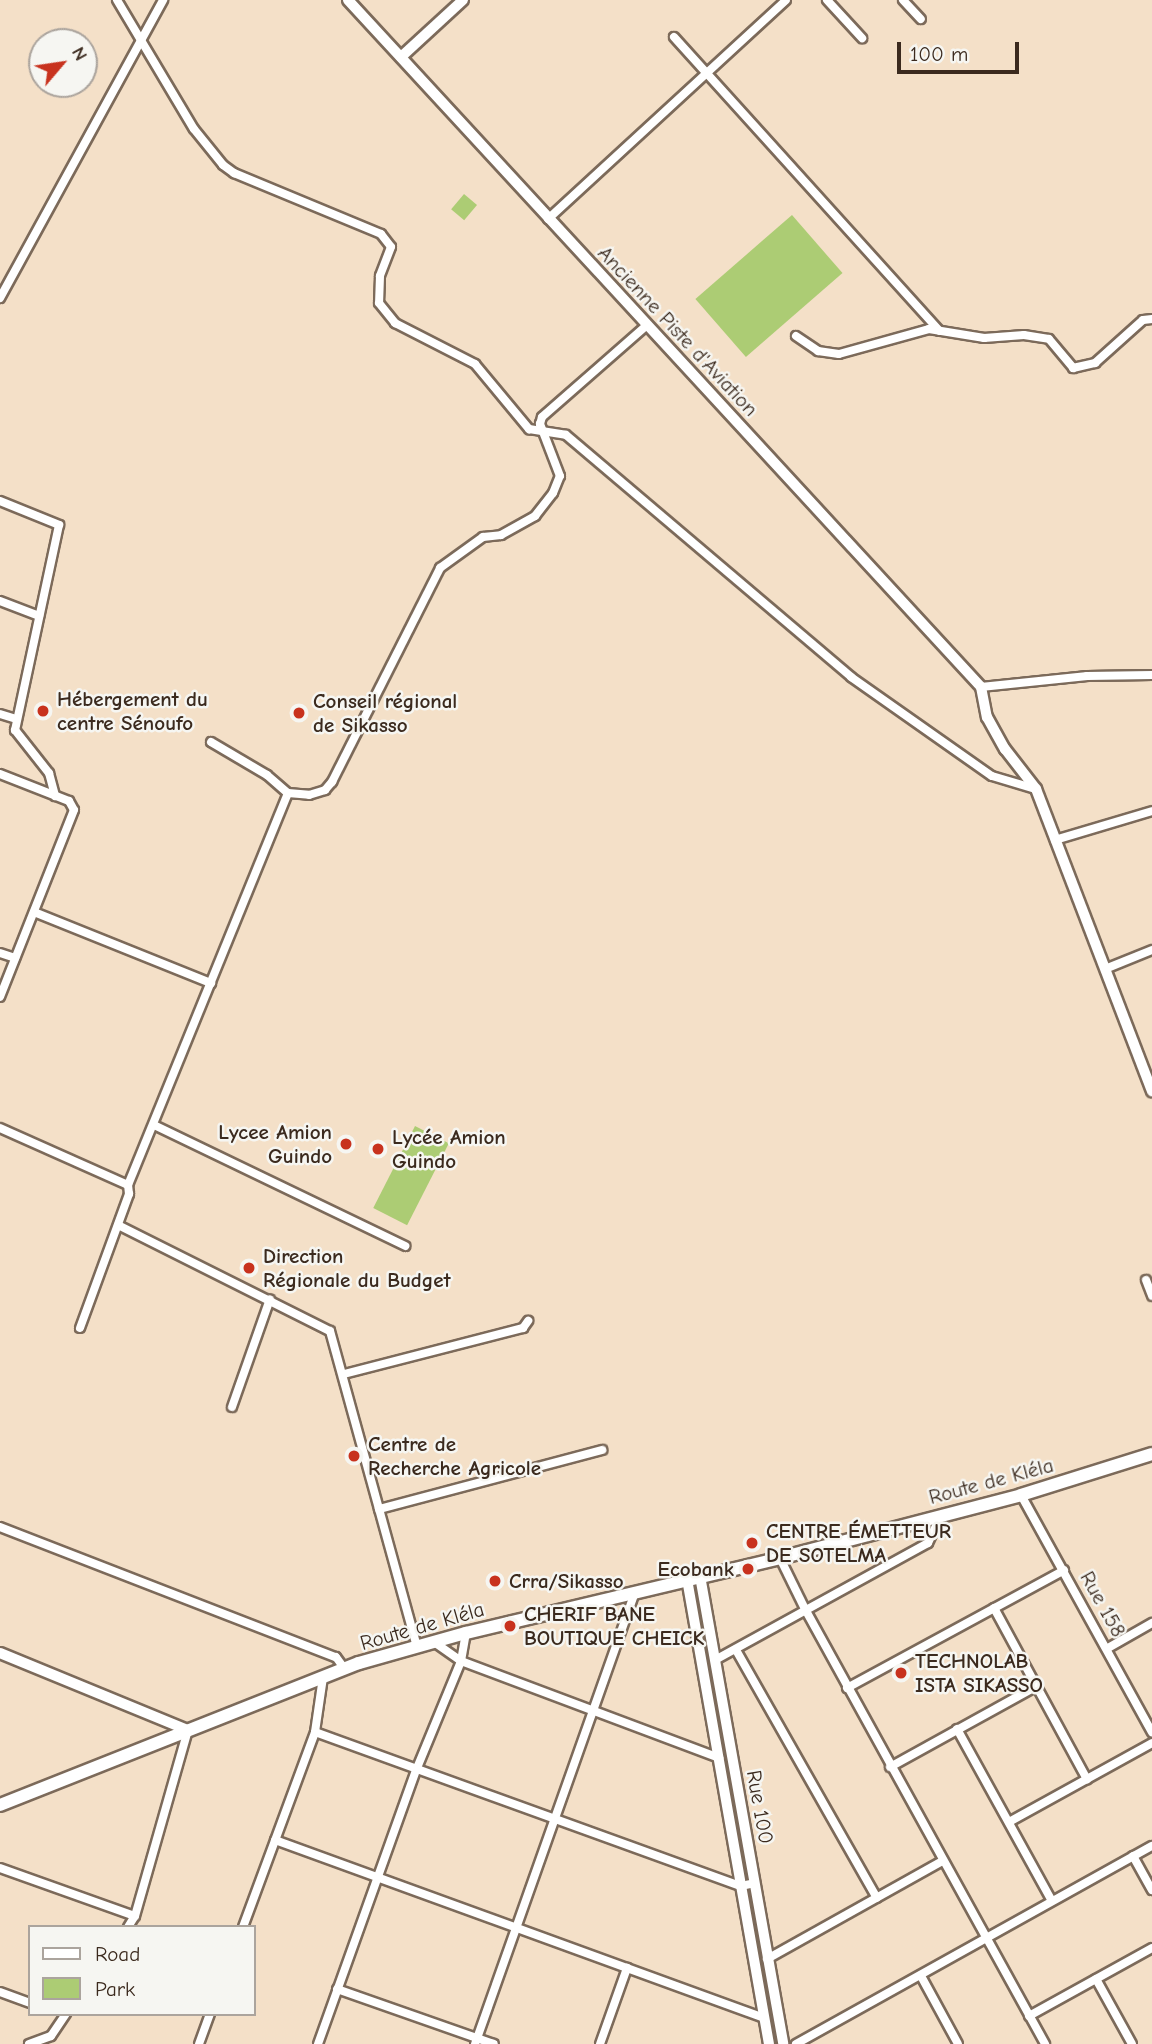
<!DOCTYPE html>
<html>
<head>
<meta charset="utf-8">
<style>
  body { margin:0 }
  #map { position:relative; width:1152px; height:2044px; overflow:hidden; background:#f4e0c8; font-family:"Comic Neue",sans-serif }
  div>[style] { position:absolute }
  [style*='--x'] { left:calc(var(--x)*1px); top:calc(var(--y)*1px); width:calc(var(--w)*1px); rotate:calc(var(--a)*1deg) }
  .green>* { inset:0; background:#accc74; transform-origin:0 0 }
  .roads { filter:drop-shadow(2px 0 #7c6a5a) drop-shadow(-2px 0 #7c6a5a) drop-shadow(0 2px #7c6a5a) drop-shadow(0 -2px #7c6a5a) }
  .minor>* { height:8px; margin:-4px; padding:0 4px; transform-origin:4px; border-radius:4px; background:#fff }
  .tertiary>* { height:10px; margin:-5px; padding:0 5px; transform-origin:5px; border-radius:5px; background:#fff }
  .secondary>* { height:12px; margin:-6px; padding:0 6px; transform-origin:6px; border-radius:6px; background:#fff }
  .dots>* { width:19px; height:19px; translate:-50% -50%; box-sizing:border-box; border:4px solid #f6f6f2; border-radius:50% }
  span { translate:-50% -50%; white-space:nowrap; text-align:center; line-height:1.15; -webkit-text-stroke:5px #f6f6f2; paint-order:stroke }
  .street-label { font-size:21px; color:#3b2a1e }
  .poi-label { font-size:21px; color:#3b2a1e; font-weight:700 }
  .left { translate:0 -50%; text-align:left }
  .right { translate:-100% -50%; text-align:right }
  .legend { position:absolute; left:28px; top:1925px; width:228px; height:91px; box-sizing:border-box; background:#f6f6f2; border:2px solid #aba49d; margin:0; padding:9px 12px; list-style:none; font-size:21px; color:#3b2a1e }
  .legend li { display:flex; align-items:center; gap:14px; height:35px }
  .legend b { width:35px; border:2px solid #aba49d }
  .north { position:absolute; left:28px; top:28px; width:70px; height:70px; box-sizing:border-box; background:#f6f6f2; border:2px solid #aba49d; border-radius:50%; rotate:61deg; font-size:19px; font-weight:700; line-height:28px; text-align:center; color:#3b2a1e }
  .north::after { content:''; display:block; margin:auto; width:24px; height:32px; background:#c8321e; clip-path:polygon(50% 0,100% 100%,50% 72%,0 100%) }
  .scale { position:absolute; left:897px; top:42px; width:122px; height:32px; box-sizing:border-box; border:4px solid #3b2a1e; border-top:0; padding-left:9px; font-size:21px; line-height:24px; white-space:nowrap; color:#3b2a1e; -webkit-text-stroke:5px #f6f6f2; paint-order:stroke }
</style>
</head>
<body>
<div id="map">
  <div class="green">
    <i style="left:464px;top:194px;width:17px;height:20px;rotate:40deg"></i>
    <i style="left:792px;top:215px;width:77px;height:128px;rotate:49deg"></i>
    <i style="left:415px;top:1126px;width:38px;height:92px;rotate:27deg"></i>
  </div>
  <div class="roads">
    <div class="minor">
      <i style="--x:117;--y:0;--w:150;--a:59.2"></i>
      <i style="--x:194;--y:129;--w:46;--a:51.1"></i>
      <i style="--x:223;--y:165;--w:14;--a:36"></i>
      <i style="--x:234;--y:173;--w:159;--a:22.5"></i>
      <i style="--x:381;--y:234;--w:16;--a:52"></i>
      <i style="--x:391;--y:247;--w:31;--a:111"></i>
      <i style="--x:380;--y:276;--w:27;--a:92"></i>
      <i style="--x:379;--y:303;--w:26;--a:51"></i>
      <i style="--x:395;--y:323;--w:90;--a:27.1"></i>
      <i style="--x:475;--y:364;--w:85;--a:50.3"></i>
      <i style="--x:529;--y:429;--w:37;--a:9"></i>
      <i style="--x:566;--y:435;--w:374;--a:40.3"></i>
      <i style="--x:851;--y:677;--w:172;--a:35.1"></i>
      <i style="--x:992;--y:776;--w:46;--a:16.5"></i>
      <i style="--x:827;--y:0;--w:52;--a:47.4"></i>
      <i style="--x:903;--y:0;--w:26;--a:47"></i>
      <i style="--x:674;--y:37;--w:396;--a:47.9"></i>
      <i style="--x:548;--y:219;--w:323;--a:-42.6"></i>
      <i style="--x:0;--y:298;--w:340;--a:-61.3"></i>
      <i style="--x:796;--y:336;--w:27;--a:34"></i>
      <i style="--x:818;--y:351;--w:21;--a:8"></i>
      <i style="--x:839;--y:354;--w:93;--a:-15.5"></i>
      <i style="--x:929;--y:329;--w:56;--a:9.3"></i>
      <i style="--x:984;--y:338;--w:40;--a:-4.3"></i>
      <i style="--x:1024;--y:335;--w:25;--a:9"></i>
      <i style="--x:1049;--y:339;--w:38;--a:50"></i>
      <i style="--x:1073;--y:368;--w:23;--a:-13"></i>
      <i style="--x:1095;--y:363;--w:64;--a:-41.9"></i>
      <i style="--x:1143;--y:320;--w:9;--a:-6"></i>
      <i style="--x:0;--y:501;--w:64;--a:22.1"></i>
      <i style="--x:59;--y:525;--w:210;--a:102.1"></i>
      <i style="--x:15;--y:730;--w:55;--a:51.7"></i>
      <i style="--x:49;--y:773;--w:24;--a:75"></i>
      <i style="--x:0;--y:601;--w:42;--a:21"></i>
      <i style="--x:981;--y:687;--w:107;--a:-5.9"></i>
      <i style="--x:1087;--y:676;--w:65;--a:-0.9"></i>
      <i style="--x:0;--y:714;--w:17;--a:17"></i>
      <i style="--x:211;--y:742;--w:65;--a:30.5"></i>
      <i style="--x:267;--y:775;--w:28;--a:41"></i>
      <i style="--x:288;--y:793;--w:21;--a:5"></i>
      <i style="--x:309;--y:795;--w:17;--a:-17"></i>
      <i style="--x:325;--y:790;--w:11;--a:-49"></i>
      <i style="--x:332;--y:782;--w:240;--a:-63.2"></i>
      <i style="--x:440;--y:568;--w:53;--a:-35.8"></i>
      <i style="--x:483;--y:537;--w:18;--a:-6"></i>
      <i style="--x:501;--y:535;--w:39;--a:-29"></i>
      <i style="--x:535;--y:516;--w:29;--a:-52"></i>
      <i style="--x:553;--y:493;--w:18;--a:-68"></i>
      <i style="--x:560;--y:476;--w:56;--a:-111"></i>
      <i style="--x:540;--y:424;--w:7;--a:-74"></i>
      <i style="--x:542;--y:417;--w:140;--a:-41.2"></i>
      <i style="--x:0;--y:774;--w:74;--a:21.4"></i>
      <i style="--x:69;--y:801;--w:10;--a:61"></i>
      <i style="--x:74;--y:810;--w:201;--a:111.6"></i>
      <i style="--x:1055;--y:840;--w:101;--a:-16.6"></i>
      <i style="--x:34;--y:912;--w:191;--a:21.9"></i>
      <i style="--x:0;--y:953;--w:16;--a:18"></i>
      <i style="--x:1105;--y:969;--w:51;--a:-22"></i>
      <i style="--x:154;--y:1125;--w:279;--a:25.7"></i>
      <i style="--x:0;--y:1128;--w:140;--a:24"></i>
      <i style="--x:118;--y:1225;--w:237;--a:26.6"></i>
      <i style="--x:330;--y:1331;--w:327;--a:74.6"></i>
      <i style="--x:1146;--y:1280;--w:17;--a:69"></i>
      <i style="--x:80;--y:1328;--w:143;--a:-69.9"></i>
      <i style="--x:129;--y:1194;--w:9;--a:-96"></i>
      <i style="--x:128;--y:1185;--w:423;--a:-67.8"></i>
      <i style="--x:344;--y:1374;--w:185;--a:-14.4"></i>
      <i style="--x:523;--y:1328;--w:9;--a:-54"></i>
      <i style="--x:232;--y:1407;--w:114;--a:-70.6"></i>
      <i style="--x:1021;--y:1495;--w:271;--a:61.1"></i>
      <i style="--x:379;--y:1509;--w:231;--a:-14.8"></i>
      <i style="--x:0;--y:1527;--w:360;--a:21.2"></i>
      <i style="--x:336;--y:1657;--w:14;--a:54"></i>
      <i style="--x:780;--y:1558;--w:57;--a:63.9"></i>
      <i style="--x:805;--y:1609;--w:497;--a:61.1"></i>
      <i style="--x:994;--y:1608;--w:195;--a:61.5"></i>
      <i style="--x:434;--y:1642;--w:33;--a:35"></i>
      <i style="--x:461;--y:1661;--w:276;--a:20.6"></i>
      <i style="--x:1108;--y:1648;--w:51;--a:-29.6"></i>
      <i style="--x:736;--y:1650;--w:285;--a:60.4"></i>
      <i style="--x:715;--y:1660;--w:243;--a:-28.8"></i>
      <i style="--x:928;--y:1543;--w:31;--a:-65"></i>
      <i style="--x:847;--y:1688;--w:247;--a:-28.5"></i>
      <i style="--x:957;--y:1729;--w:196;--a:61.1"></i>
      <i style="--x:315;--y:1732;--w:453;--a:19.9"></i>
      <i style="--x:741;--y:1886;--w:14;--a:-12"></i>
      <i style="--x:890;--y:1767;--w:168;--a:-28.9"></i>
      <i style="--x:1009;--y:1822;--w:163;--a:-28.9"></i>
      <i style="--x:275;--y:1840;--w:520;--a:20"></i>
      <i style="--x:1133;--y:1856;--w:39;--a:61"></i>
      <i style="--x:0;--y:1868;--w:143;--a:19.6"></i>
      <i style="--x:128;--y:1927;--w:13;--a:-58"></i>
      <i style="--x:135;--y:1916;--w:193;--a:-74.1"></i>
      <i style="--x:243;--y:1927;--w:208;--a:-69.7"></i>
      <i style="--x:315;--y:1732;--w:56;--a:-81.7"></i>
      <i style="--x:767;--y:1959;--w:201;--a:-29.2"></i>
      <i style="--x:921;--y:1976;--w:77;--a:61.4"></i>
      <i style="--x:1096;--y:1979;--w:74;--a:61"></i>
      <i style="--x:337;--y:1989;--w:166;--a:19.3"></i>
      <i style="--x:0;--y:1992;--w:32;--a:20"></i>
      <i style="--x:1029;--y:2016;--w:141;--a:-28.9"></i>
      <i style="--x:29;--y:2044;--w:23;--a:-20"></i>
      <i style="--x:51;--y:2036;--w:27;--a:-56"></i>
      <i style="--x:199;--y:2044;--w:32;--a:-70"></i>
      <i style="--x:318;--y:2044;--w:293;--a:-70.3"></i>
      <i style="--x:417;--y:1768;--w:116;--a:-67.6"></i>
      <i style="--x:461;--y:1661;--w:28;--a:-80"></i>
      <i style="--x:475;--y:2044;--w:480;--a:-70.5"></i>
      <i style="--x:600;--y:2044;--w:81;--a:-70.4"></i>
      <i style="--x:796;--y:2044;--w:407;--a:-29.1"></i>
    </div>
    <div class="tertiary">
      <i style="--x:348;--y:0;--w:934;--a:47.34"></i>
      <i style="--x:981;--y:687;--w:31;--a:79"></i>
      <i style="--x:987;--y:717;--w:37;--a:61"></i>
      <i style="--x:1005;--y:749;--w:51;--a:52.2"></i>
      <i style="--x:1036;--y:789;--w:324;--a:69"></i>
      <i style="--x:401;--y:57;--w:84;--a:-42.6"></i>
      <i style="--x:700;--y:1576;--w:475;--a:79.9"></i>
      <i style="--x:687;--y:1579;--w:472;--a:80"></i>
      <i style="--x:0;--y:1653;--w:203;--a:22.3"></i>
    </div>
    <div class="secondary">
      <i style="--x:0;--y:1805;--w:386;--a:-21.6"></i>
      <i style="--x:359;--y:1663;--w:111;--a:-15.7"></i>
      <i style="--x:466;--y:1633;--w:323;--a:-13.4"></i>
      <i style="--x:780;--y:1558;--w:249;--a:-14.6"></i>
      <i style="--x:1021;--y:1495;--w:137;--a:-17.4"></i>
    </div>
  </div>
  <div class="dots">
    <i style="left:43px;top:711px;background:#c8321e"></i>
    <i style="left:299px;top:713px;background:#c8321e"></i>
    <i style="left:346px;top:1144px;background:#c8321e"></i>
    <i style="left:378px;top:1149px;background:#c8321e"></i>
    <i style="left:249px;top:1268px;background:#c8321e"></i>
    <i style="left:354px;top:1456px;background:#c8321e"></i>
    <i style="left:752px;top:1543px;background:#c8321e"></i>
    <i style="left:748px;top:1569px;background:#c8321e"></i>
    <i style="left:495px;top:1581px;background:#c8321e"></i>
    <i style="left:510px;top:1626px;background:#c8321e"></i>
    <i style="left:901px;top:1673px;background:#c8321e"></i>
  </div>
  <div class="street-label">
    <span style="left:678px;top:331px;rotate:47deg">Ancienne Piste d'Aviation</span>
    <span style="left:991px;top:1481px;rotate:-15deg">Route de Kléla</span>
    <span style="left:1103px;top:1604px;rotate:61deg">Rue 158</span>
    <span style="left:422px;top:1626px;rotate:-16deg">Route de Kléla</span>
    <span style="left:760px;top:1807px;rotate:80deg">Rue 100</span>
  </div>
  <div class="poi-label">
    <span class="left" style="left:57px;top:711px">Hébergement du<br>centre Sénoufo</span>
    <span class="left" style="left:313px;top:713px">Conseil régional<br>de Sikasso</span>
    <span class="right" style="left:332px;top:1144px">Lycee Amion<br>Guindo</span>
    <span class="left" style="left:392px;top:1149px">Lycée Amion<br>Guindo</span>
    <span class="left" style="left:263px;top:1268px">Direction<br>Régionale du Budget</span>
    <span class="left" style="left:368px;top:1456px">Centre de<br>Recherche Agricole</span>
    <span class="left" style="left:766px;top:1543px">CENTRE ÉMETTEUR<br>DE SOTELMA</span>
    <span class="right" style="left:734px;top:1569px">Ecobank</span>
    <span class="left" style="left:509px;top:1581px">Crra/Sikasso</span>
    <span class="left" style="left:524px;top:1626px">CHERIF BANE<br>BOUTIQUE CHEICK</span>
    <span class="left" style="left:915px;top:1673px">TECHNOLAB<br>ISTA SIKASSO</span>
  </div>
  <ul class="legend">
  <li><b style="height:9px;background:#fff"></b>Road</li>
  <li><b style="height:19px;background:#accc74"></b>Park</li>
  </ul>
  <div class="north">N</div>
  <div class="scale">100 m</div>
</div>
</body>
</html>
